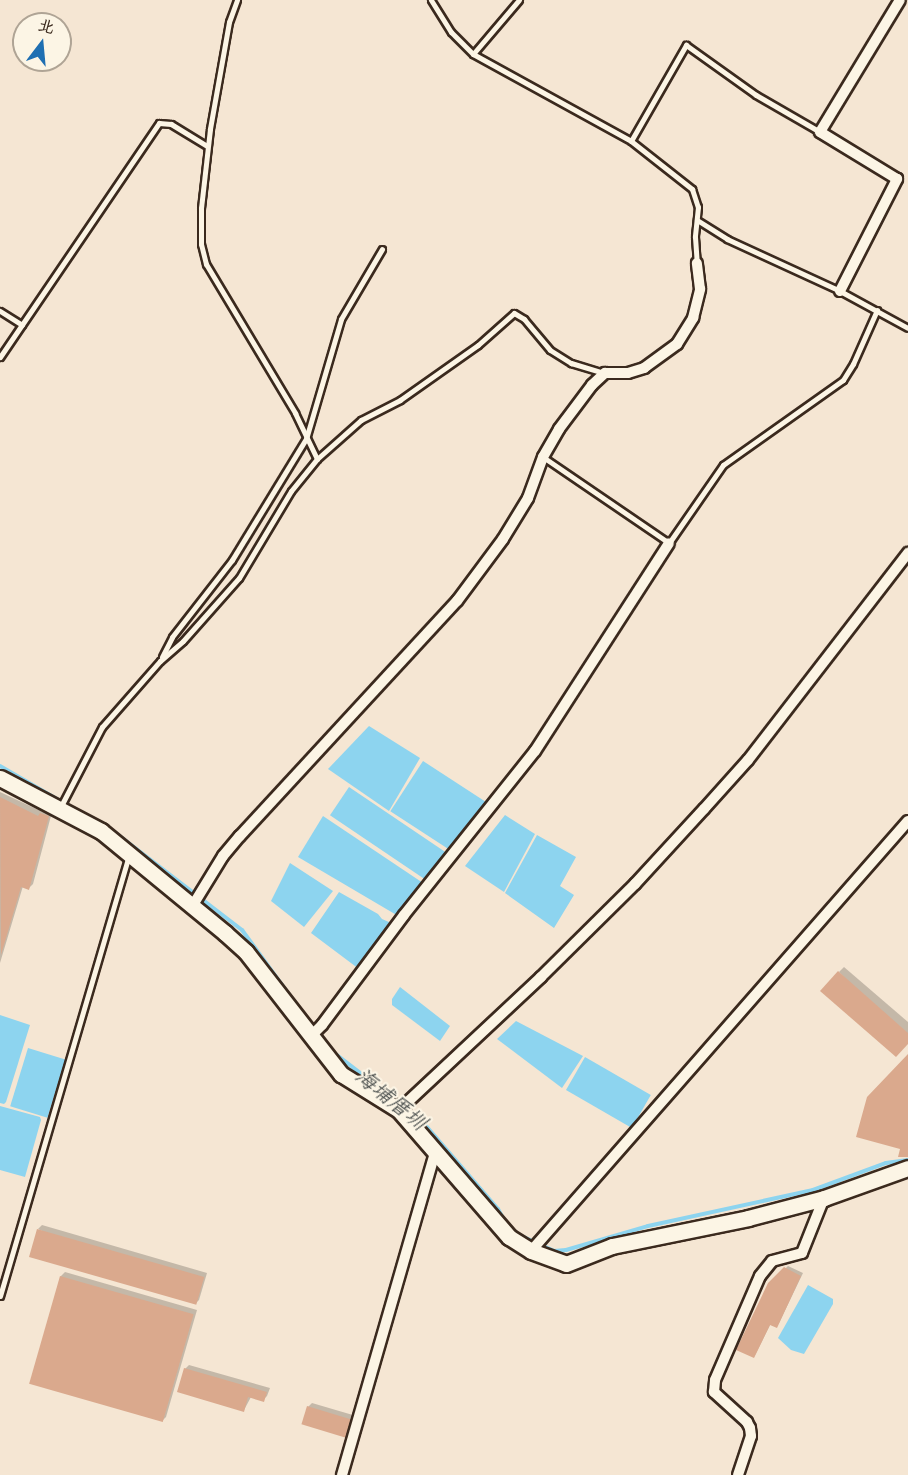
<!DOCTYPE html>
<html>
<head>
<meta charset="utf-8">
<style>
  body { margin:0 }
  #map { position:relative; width:908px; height:1475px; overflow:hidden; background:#f5e6d3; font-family:Sriracha,"LXGW WenKai TC",sans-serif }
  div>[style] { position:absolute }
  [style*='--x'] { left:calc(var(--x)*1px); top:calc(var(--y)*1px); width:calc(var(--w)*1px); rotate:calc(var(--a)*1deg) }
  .water>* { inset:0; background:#8dd4ef; transform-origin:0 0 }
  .shadow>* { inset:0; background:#0003 }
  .stream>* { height:4px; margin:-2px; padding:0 2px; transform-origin:2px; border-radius:2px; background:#8dd4ef }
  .building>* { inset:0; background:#daa98d; transform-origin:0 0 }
  .roads { filter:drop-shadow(2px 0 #3b2a1e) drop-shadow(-2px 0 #3b2a1e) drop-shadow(0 2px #3b2a1e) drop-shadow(0 -2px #3b2a1e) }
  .lane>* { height:5px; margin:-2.5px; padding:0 2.5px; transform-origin:2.5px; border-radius:2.5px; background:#fcf5e5 }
  .street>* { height:10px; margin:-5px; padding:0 5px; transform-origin:5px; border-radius:5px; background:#fcf5e5 }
  .secondary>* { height:15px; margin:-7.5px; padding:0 7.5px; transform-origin:7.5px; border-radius:7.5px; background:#fcf5e5 }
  span { translate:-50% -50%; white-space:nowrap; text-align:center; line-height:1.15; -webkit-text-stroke:4.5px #fcf5e5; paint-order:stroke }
  .water-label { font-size:21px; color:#505452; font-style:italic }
  .north { position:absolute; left:12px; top:12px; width:60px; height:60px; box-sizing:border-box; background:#fcf5e5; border:2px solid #afa495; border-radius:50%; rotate:16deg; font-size:16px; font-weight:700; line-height:24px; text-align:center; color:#3b2a1e }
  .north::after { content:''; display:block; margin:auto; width:21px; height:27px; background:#1f6fb2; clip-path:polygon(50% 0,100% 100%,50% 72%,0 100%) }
</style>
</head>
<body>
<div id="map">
  <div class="water">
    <i style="clip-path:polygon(369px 726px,420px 758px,389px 811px,328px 769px)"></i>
    <i style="left:423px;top:761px;width:82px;height:60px;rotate:33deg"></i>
    <i style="left:349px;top:787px;width:122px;height:34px;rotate:34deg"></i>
    <i style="clip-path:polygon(505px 815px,535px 834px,504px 892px,465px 866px)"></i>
    <i style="clip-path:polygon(323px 816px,429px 887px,405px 920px,298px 857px)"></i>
    <i style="clip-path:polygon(537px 835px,576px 857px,560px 886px,574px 895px,554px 928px,505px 893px)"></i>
    <i style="clip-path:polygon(290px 863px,333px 891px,304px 927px,271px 901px)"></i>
    <i style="clip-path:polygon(339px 892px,378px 914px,382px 919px,398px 926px,363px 972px,311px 933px)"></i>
    <i style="clip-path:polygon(400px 987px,450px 1026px,440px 1041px,392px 1005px,392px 999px)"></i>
    <i style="clip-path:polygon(0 1015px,30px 1025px,6px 1102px,4px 1104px,0 1103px)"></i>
    <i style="clip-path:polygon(516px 1021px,583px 1056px,562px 1088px,497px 1039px)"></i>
    <i style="left:28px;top:1048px;width:39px;height:61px;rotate:17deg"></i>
    <i style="left:585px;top:1057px;width:76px;height:38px;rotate:30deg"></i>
    <i style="clip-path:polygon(0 1106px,40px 1117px,41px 1120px,25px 1177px,0 1170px)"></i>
    <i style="clip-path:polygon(808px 1285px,833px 1299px,833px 1304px,804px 1354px,791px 1350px,778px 1338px)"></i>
  </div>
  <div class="shadow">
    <i style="clip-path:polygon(0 792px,43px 812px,45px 810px,52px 812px,33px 884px,29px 888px,23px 886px,0 963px)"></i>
    <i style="clip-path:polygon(844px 967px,908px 1022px,908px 1042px,839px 972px)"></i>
    <i style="clip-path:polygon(42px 1225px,207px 1273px,199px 1300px,195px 1304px,38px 1229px)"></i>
    <i style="clip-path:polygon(788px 1266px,803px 1273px,779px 1323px,771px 1323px,754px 1357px,769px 1284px)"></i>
    <i style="clip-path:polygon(65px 1272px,197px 1310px,166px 1417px,162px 1421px,31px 1383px,61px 1276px)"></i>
    <i style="clip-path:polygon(189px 1365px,270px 1388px,267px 1396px,263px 1400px,251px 1397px,244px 1410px,185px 1369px)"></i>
    <i style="clip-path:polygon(312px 1403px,363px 1418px,354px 1438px,308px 1407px)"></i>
  </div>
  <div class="stream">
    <i style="--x:0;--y:766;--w:72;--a:30.1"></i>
    <i style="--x:113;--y:831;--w:163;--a:37.5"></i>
    <i style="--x:242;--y:930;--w:109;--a:54"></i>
    <i style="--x:333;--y:1052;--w:110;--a:37.6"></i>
    <i style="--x:420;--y:1119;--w:119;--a:49.1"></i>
    <i style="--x:498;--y:1209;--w:18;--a:61"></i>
    <i style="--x:517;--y:1234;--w:41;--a:24.7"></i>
    <i style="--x:554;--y:1251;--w:12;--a:-5"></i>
    <i style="--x:566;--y:1250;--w:85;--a:-16.3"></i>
    <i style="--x:648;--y:1226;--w:169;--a:-12.3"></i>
    <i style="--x:813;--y:1190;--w:78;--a:-20.3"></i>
    <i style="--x:886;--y:1163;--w:22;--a:-8"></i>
  </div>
  <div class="building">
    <i style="clip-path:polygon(0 797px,38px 816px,40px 813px,49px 816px,29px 890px,21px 887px,1px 955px)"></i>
    <i style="clip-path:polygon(838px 971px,908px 1033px,908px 1044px,896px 1057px,820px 991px)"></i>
    <i style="clip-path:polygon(908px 1054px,908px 1157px,898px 1157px,900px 1149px,856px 1137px,867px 1097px)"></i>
    <i style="left:37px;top:1229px;width:174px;height:29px;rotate:16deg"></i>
    <i style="clip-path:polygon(784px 1267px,801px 1276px,777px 1328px,770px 1325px,754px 1358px,736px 1350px,768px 1283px)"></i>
    <i style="left:60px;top:1276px;width:139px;height:112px;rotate:16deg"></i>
    <i style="clip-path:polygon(184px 1368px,267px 1392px,264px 1402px,248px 1397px,244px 1412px,177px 1392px)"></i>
    <i style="left:307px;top:1406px;width:55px;height:19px;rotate:17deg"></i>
  </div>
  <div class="roads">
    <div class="lane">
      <i style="--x:237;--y:0;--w:23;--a:110"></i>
      <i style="--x:229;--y:22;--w:109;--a:100.1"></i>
      <i style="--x:210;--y:129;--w:80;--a:96.5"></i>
      <i style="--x:201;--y:208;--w:36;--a:90"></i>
      <i style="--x:201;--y:244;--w:21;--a:76"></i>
      <i style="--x:206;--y:264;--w:174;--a:59.1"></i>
      <i style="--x:295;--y:413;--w:51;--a:64.4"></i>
      <i style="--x:431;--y:0;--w:38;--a:58"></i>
      <i style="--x:451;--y:32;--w:31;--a:45"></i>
      <i style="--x:473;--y:54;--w:180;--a:28.8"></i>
      <i style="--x:631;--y:141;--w:78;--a:38.2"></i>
      <i style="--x:692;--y:189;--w:19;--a:72"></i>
      <i style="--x:698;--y:207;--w:30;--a:96"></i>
      <i style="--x:695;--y:237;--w:26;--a:86"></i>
      <i style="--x:473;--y:54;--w:71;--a:-49.6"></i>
      <i style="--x:631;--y:141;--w:111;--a:-60.2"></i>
      <i style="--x:686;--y:45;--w:86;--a:35.5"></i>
      <i style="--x:756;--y:95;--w:74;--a:30"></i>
      <i style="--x:697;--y:220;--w:36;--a:32"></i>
      <i style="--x:727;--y:239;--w:124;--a:24.7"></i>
      <i style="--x:840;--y:291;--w:77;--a:28.6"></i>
      <i style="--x:0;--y:311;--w:26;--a:32"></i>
      <i style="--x:0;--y:357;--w:283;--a:-55.8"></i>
      <i style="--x:159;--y:123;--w:12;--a:5"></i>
      <i style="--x:171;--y:124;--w:42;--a:31.4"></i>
      <i style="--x:543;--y:457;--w:153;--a:34.3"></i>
      <i style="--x:669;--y:543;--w:95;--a:-55.3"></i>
      <i style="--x:723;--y:465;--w:147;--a:-35.3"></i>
      <i style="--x:843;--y:380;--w:19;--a:-58"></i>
      <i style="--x:853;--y:364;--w:59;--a:-66"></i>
      <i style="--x:162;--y:657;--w:22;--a:-63"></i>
      <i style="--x:172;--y:637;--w:98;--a:-52.1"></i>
      <i style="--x:232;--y:560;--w:142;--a:-58.6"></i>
      <i style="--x:306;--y:439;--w:125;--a:-73.7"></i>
      <i style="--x:341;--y:319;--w:81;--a:-59.6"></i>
      <i style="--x:61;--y:806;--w:89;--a:-62.6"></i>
      <i style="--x:102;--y:727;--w:88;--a:-48.7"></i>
      <i style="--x:160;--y:661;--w:30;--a:-41"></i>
      <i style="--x:183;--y:641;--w:84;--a:-48.4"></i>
      <i style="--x:239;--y:578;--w:101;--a:-59.1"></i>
      <i style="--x:291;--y:491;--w:41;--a:-50.9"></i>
      <i style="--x:317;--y:459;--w:59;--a:-41.6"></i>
      <i style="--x:361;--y:420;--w:44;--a:-27.1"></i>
      <i style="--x:400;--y:400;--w:95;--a:-35.2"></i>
      <i style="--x:478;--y:345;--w:48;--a:-41.6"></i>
      <i style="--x:514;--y:313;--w:12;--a:31"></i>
      <i style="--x:524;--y:319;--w:40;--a:50"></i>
      <i style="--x:550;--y:350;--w:25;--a:32"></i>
      <i style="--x:571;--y:363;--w:34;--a:17"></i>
      <i style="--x:0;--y:1296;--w:457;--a:-73.7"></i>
    </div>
    <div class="street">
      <i style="--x:840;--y:291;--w:126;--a:-63"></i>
      <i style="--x:897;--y:179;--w:90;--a:-148.6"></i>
      <i style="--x:820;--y:132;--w:154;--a:-58.8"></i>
      <i style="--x:193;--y:905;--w:57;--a:-58.5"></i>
      <i style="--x:223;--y:856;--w:26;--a:-50"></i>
      <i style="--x:240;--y:836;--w:320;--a:-47.3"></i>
      <i style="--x:457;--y:601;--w:77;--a:-53.4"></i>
      <i style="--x:503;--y:539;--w:48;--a:-58.6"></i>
      <i style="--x:528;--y:498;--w:44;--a:-69.9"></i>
      <i style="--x:543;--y:457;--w:32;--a:-60"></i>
      <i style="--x:559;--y:429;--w:55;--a:-53.1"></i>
      <i style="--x:592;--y:385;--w:18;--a:-43"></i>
      <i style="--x:605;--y:373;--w:23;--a:0"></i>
      <i style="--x:628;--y:373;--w:17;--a:-17"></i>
      <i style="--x:644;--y:368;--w:41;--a:-36"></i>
      <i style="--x:677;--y:344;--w:31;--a:-58"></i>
      <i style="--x:693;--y:318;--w:30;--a:-76"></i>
      <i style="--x:700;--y:289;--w:26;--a:-97"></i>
      <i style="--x:310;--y:1037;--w:17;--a:-45"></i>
      <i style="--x:322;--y:1025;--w:137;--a:-53.3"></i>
      <i style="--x:404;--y:915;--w:210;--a:-51.4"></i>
      <i style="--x:535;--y:751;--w:247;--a:-57.2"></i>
      <i style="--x:399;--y:1110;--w:195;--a:-43.1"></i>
      <i style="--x:541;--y:977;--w:132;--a:-44.7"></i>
      <i style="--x:635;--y:884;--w:102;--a:-47.4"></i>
      <i style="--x:704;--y:809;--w:66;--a:-48.1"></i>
      <i style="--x:748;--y:760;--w:262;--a:-52.3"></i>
      <i style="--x:531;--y:1251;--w:572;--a:-48.76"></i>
      <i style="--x:342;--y:1475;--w:335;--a:-73.9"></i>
      <i style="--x:738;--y:1475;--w:41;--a:-71.6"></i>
      <i style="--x:751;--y:1436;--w:8;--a:-97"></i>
      <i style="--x:750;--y:1428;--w:7;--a:-117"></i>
      <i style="--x:747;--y:1422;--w:45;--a:-137.7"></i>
      <i style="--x:714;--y:1392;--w:12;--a:-85"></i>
      <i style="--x:715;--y:1380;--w:113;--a:-66.6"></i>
      <i style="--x:760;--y:1276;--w:19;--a:-51"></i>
      <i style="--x:772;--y:1261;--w:31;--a:-15"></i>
      <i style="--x:802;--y:1253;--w:59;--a:-68.2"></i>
    </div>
    <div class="secondary">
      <i style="--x:0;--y:778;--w:114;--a:27.7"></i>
      <i style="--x:101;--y:831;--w:161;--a:39.4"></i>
      <i style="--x:225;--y:933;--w:28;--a:42"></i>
      <i style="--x:246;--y:952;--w:155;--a:52.1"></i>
      <i style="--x:341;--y:1074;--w:68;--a:31.8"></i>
      <i style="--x:399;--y:1110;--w:168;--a:49.1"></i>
      <i style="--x:509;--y:1237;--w:26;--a:32"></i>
      <i style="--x:531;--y:1251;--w:37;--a:20"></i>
      <i style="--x:566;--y:1264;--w:49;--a:-21.4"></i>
      <i style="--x:612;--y:1246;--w:139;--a:-11.6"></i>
      <i style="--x:748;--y:1218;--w:79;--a:-14.7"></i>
      <i style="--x:824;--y:1198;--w:89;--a:-19.7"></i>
    </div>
  </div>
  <div class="water-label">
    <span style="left:391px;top:1099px;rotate:39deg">海埔厝圳</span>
  </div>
  <div class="north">北</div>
</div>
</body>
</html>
